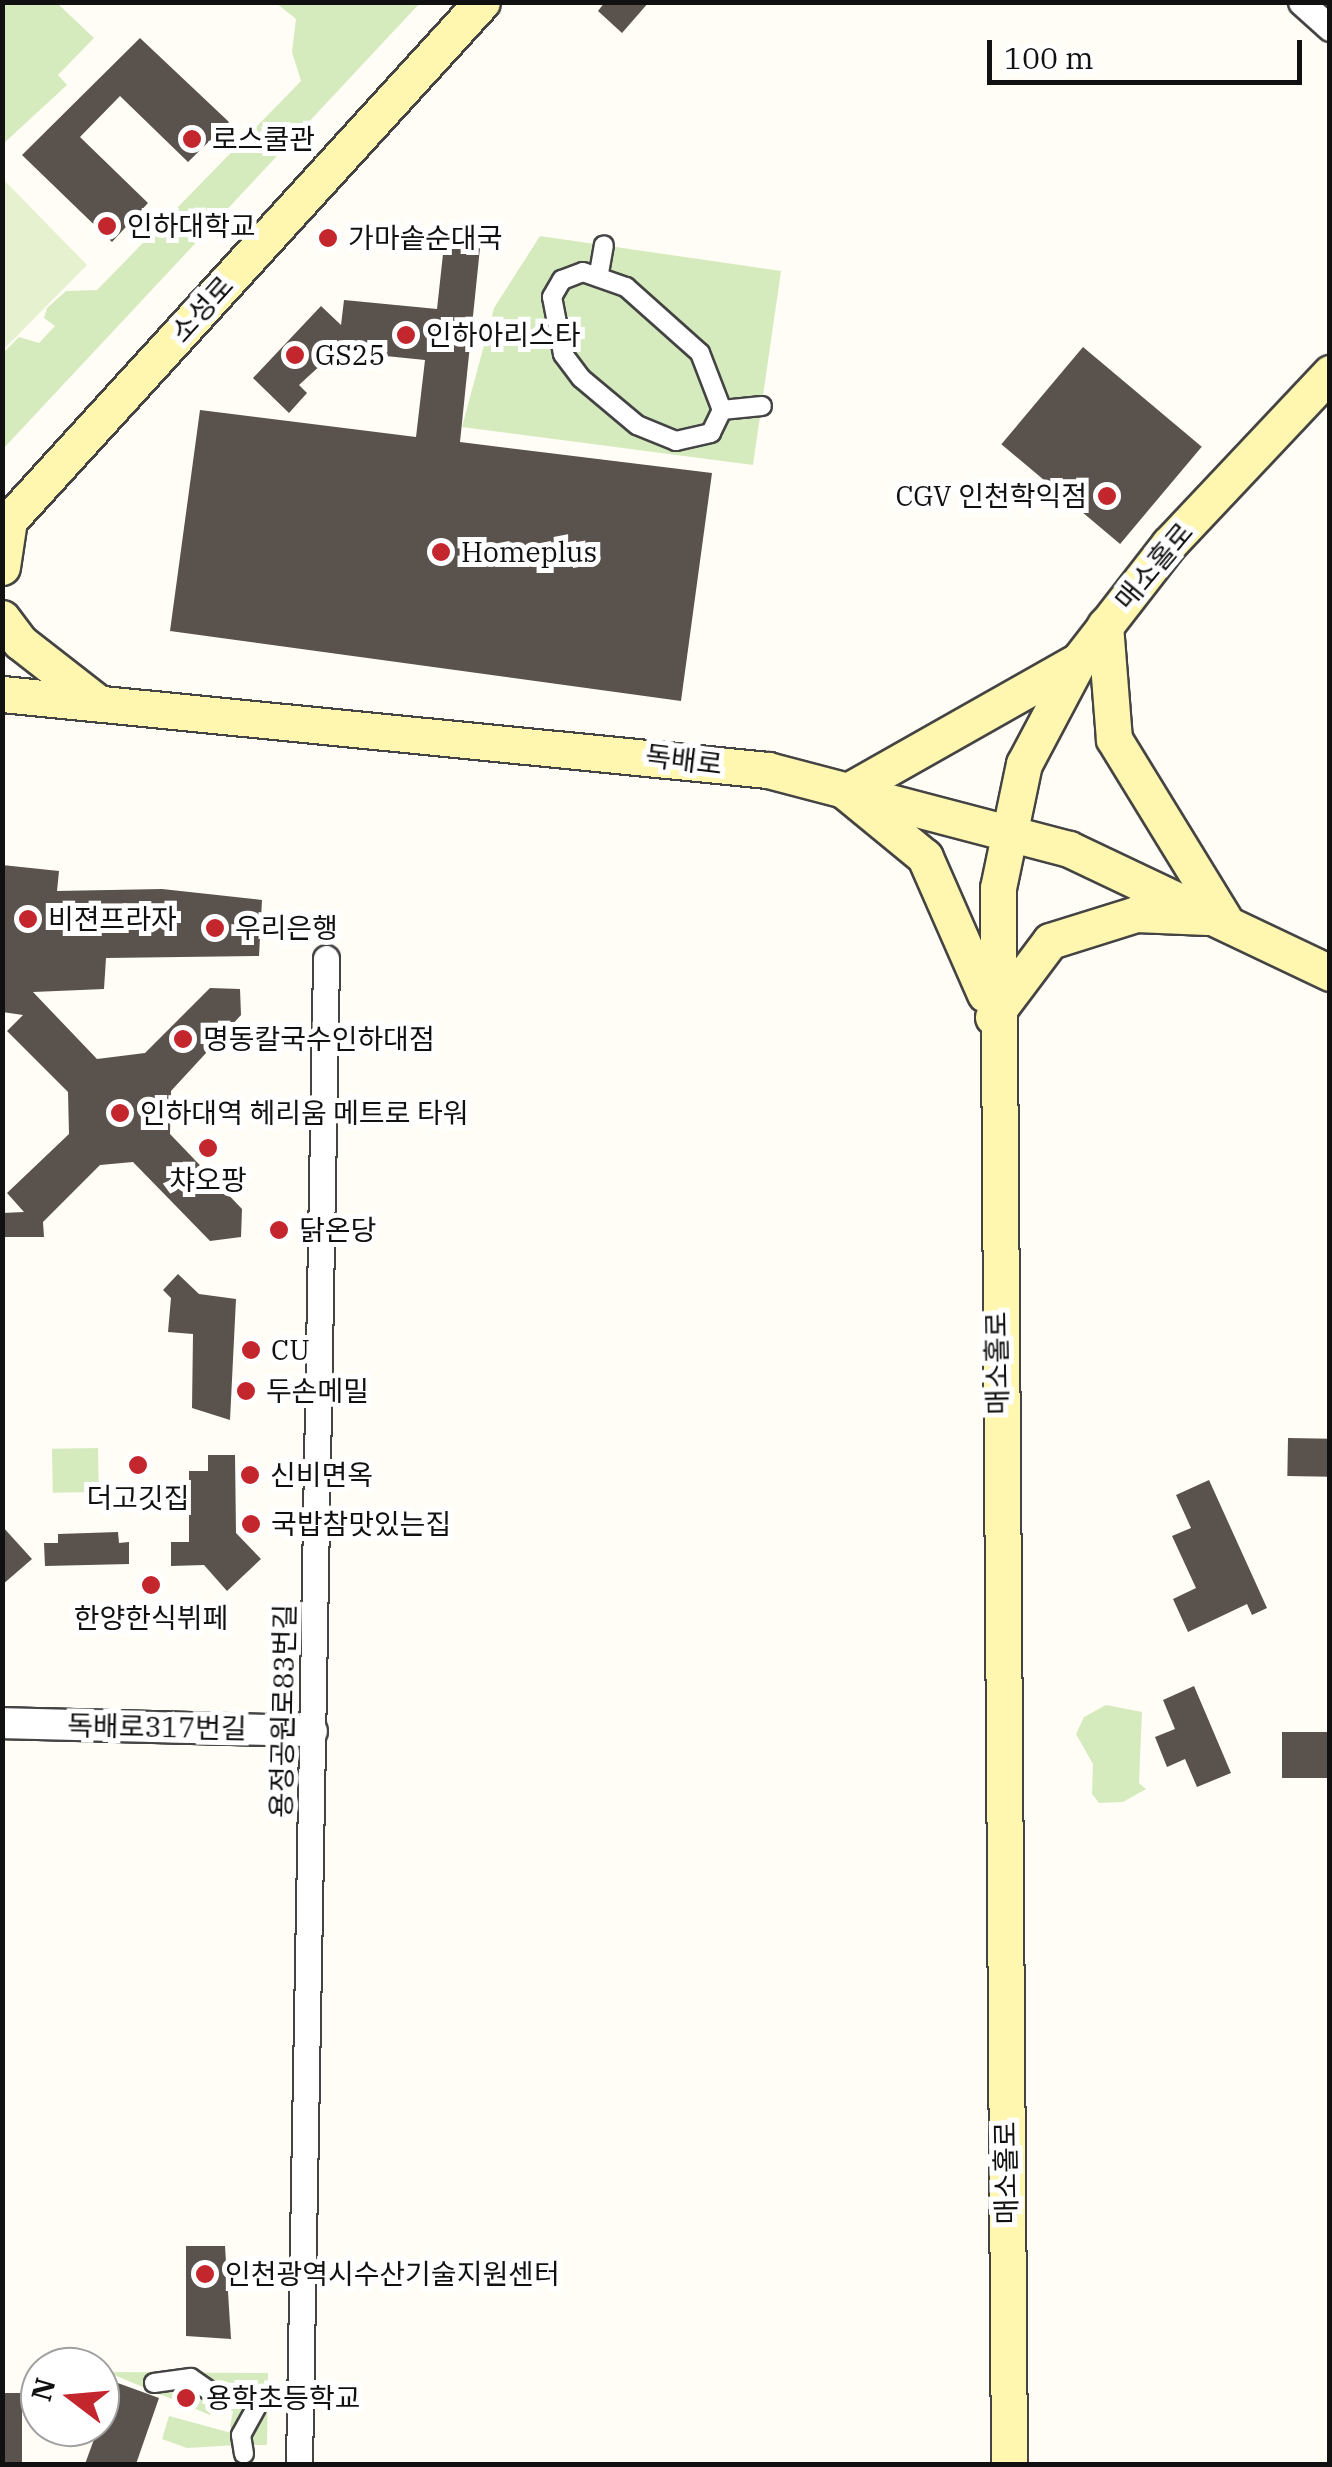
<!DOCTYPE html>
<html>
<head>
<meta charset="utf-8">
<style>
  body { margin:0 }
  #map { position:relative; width:1332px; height:2467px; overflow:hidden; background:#fffdf5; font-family:"IBM Plex Serif","Noto Sans KR",serif }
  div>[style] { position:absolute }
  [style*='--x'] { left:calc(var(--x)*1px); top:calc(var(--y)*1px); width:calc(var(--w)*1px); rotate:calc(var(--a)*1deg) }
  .green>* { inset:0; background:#d5ebbd; transform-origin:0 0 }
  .pitch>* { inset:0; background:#e6f2cf }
  .building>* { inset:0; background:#5a524d; transform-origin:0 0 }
  .roads { filter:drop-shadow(2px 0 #444) drop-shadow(-2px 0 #444) drop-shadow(0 2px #444) drop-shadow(0 -2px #444) }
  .pedestrian>* { height:18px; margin:-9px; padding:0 9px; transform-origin:9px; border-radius:9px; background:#fff }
  .minor>* { height:25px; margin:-12.5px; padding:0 12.5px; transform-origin:12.5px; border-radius:12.5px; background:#fff }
  .tertiary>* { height:30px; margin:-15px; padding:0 15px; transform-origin:15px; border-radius:15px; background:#fff }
  .secondary>* { height:35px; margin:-17.5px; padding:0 17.5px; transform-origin:17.5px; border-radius:17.5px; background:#fff6b0 }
  .dots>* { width:28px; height:28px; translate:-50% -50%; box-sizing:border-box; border:5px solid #fff; border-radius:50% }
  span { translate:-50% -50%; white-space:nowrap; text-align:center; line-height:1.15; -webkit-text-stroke:10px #fff; paint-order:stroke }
  .poi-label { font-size:28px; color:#111 }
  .left { translate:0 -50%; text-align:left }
  .right { translate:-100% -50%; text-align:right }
  .street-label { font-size:28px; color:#111 }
  .frame { position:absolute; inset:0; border:5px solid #111; pointer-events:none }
  .north { position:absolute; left:20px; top:2347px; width:100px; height:100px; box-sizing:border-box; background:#fff; border:2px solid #a0a0a0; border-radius:50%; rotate:286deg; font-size:28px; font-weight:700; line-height:40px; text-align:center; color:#111 }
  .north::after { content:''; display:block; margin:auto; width:35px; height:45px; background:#c4262e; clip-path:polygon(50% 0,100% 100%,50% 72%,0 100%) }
  .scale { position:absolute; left:987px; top:40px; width:315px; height:45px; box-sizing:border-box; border:5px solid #111; border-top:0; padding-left:12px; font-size:30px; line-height:35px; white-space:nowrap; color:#111; -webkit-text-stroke:8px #fff; paint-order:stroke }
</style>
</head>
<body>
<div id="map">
  <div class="green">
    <i style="clip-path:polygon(3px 2px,57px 3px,94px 38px,58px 75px,67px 85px,3px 144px)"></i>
    <i style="clip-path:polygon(276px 3px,420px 3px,3px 449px,3px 353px,19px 337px,39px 343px,55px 326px,44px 318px,47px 308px,66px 291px,97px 290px,301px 81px,292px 52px,296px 19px)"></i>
    <i style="clip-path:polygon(540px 236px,781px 271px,753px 465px,462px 427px,494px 308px)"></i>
    <i style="left:98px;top:1448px;width:44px;height:46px;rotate:89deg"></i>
    <i style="clip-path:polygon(1106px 1705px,1142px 1712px,1139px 1783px,1146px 1789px,1123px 1802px,1099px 1803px,1092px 1794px,1093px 1764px,1076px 1734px,1084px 1717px)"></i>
    <i style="clip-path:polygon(107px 2372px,268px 2373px,267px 2445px,245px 2445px,259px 2411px,246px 2392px,185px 2375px,152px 2382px,187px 2381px,214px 2397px,243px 2396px,254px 2412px,241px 2432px,230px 2427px,233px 2411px,215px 2404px,210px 2415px)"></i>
    <i style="clip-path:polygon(169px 2416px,239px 2435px,239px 2445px,187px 2448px,162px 2439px)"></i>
  </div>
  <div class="pitch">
    <i style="clip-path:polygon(3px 179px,87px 265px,3px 350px)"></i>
  </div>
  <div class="building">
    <i style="clip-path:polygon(605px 2px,649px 2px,622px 33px,598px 11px)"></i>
    <i style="clip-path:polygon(140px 38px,229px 122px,188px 162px,120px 96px,80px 137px,148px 203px,112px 242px,22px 155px)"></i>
    <i style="clip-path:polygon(444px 245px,480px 248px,460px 442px,712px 473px,681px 701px,170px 631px,200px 410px,416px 437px,425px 360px,336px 351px,299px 385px,307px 393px,289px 413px,253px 378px,321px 306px,341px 325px,344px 300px,437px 309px)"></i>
    <i style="left:1083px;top:347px;width:155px;height:127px;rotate:40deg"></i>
    <i style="clip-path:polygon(2px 865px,59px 871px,57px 891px,162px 889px,262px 900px,259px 956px,106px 958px,104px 989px,33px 992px,97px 1059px,145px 1053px,210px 988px,240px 989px,241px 1015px,171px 1091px,170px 1134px,242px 1209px,241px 1237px,210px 1241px,133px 1162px,100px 1165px,43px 1222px,44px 1237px,2px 1237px,2px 1213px,24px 1212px,7px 1193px,69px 1134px,68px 1092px,7px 1031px,23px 1015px,2px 1012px)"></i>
    <i style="clip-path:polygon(178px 1274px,199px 1294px,236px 1299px,230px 1420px,192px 1408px,193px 1334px,168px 1332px,171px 1298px,163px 1290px)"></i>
    <i style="left:1288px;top:1438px;width:42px;height:38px;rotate:1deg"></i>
    <i style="clip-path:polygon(208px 1455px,235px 1455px,236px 1533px,261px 1559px,227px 1591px,204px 1565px,171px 1566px,171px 1542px,189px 1542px,189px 1471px,208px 1471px)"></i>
    <i style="clip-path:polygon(1209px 1480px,1267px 1608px,1252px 1615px,1247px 1604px,1188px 1632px,1173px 1599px,1196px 1588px,1172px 1536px,1191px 1528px,1176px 1495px)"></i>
    <i style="clip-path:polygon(2px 1526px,32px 1559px,2px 1585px)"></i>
    <i style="clip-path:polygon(118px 1532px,119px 1543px,129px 1542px,129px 1564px,45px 1566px,44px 1543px,58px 1543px,58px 1534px)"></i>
    <i style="clip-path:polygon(1194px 1686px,1231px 1773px,1197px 1787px,1185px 1759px,1167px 1767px,1155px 1737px,1175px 1729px,1163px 1700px)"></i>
    <i style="left:1330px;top:1732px;width:46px;height:48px;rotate:90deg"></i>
    <i style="clip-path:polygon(186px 2246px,225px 2246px,231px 2339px,186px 2336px)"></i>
    <i style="clip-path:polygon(115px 2382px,159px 2398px,136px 2464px,85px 2464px)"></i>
    <i style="left:2px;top:2393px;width:20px;height:71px"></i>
  </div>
  <div class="roads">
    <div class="pedestrian">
      <i style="--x:583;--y:272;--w:46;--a:19.2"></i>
      <i style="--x:626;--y:287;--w:99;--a:41.7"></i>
      <i style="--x:700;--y:353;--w:61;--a:68.9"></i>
      <i style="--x:722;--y:410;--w:25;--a:116"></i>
      <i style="--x:711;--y:433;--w:36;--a:167"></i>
      <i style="--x:676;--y:441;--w:42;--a:-157.7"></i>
      <i style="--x:637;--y:425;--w:73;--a:-140"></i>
      <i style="--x:581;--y:378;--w:30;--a:-127"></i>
      <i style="--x:563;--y:354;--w:58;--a:-100.9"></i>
      <i style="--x:552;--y:297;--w:20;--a:-60"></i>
      <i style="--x:562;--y:280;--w:22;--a:-21"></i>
      <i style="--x:599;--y:273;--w:28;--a:-80"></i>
      <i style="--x:722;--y:410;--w:40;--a:-5.7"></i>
      <i style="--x:154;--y:2383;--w:37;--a:-8"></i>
      <i style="--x:191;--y:2378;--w:28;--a:35"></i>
      <i style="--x:214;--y:2394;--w:34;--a:3"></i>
      <i style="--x:248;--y:2396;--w:14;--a:56"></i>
      <i style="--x:256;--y:2408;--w:31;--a:119"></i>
      <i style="--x:241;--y:2435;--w:19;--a:81"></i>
    </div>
    <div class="minor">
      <i style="--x:1301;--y:2;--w:39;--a:42"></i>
      <i style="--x:299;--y:2464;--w:1506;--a:-88.97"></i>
    </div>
    <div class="tertiary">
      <i style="--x:2;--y:1723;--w:310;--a:1.5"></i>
    </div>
    <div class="secondary">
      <i style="--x:2;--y:528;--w:712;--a:-47.62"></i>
      <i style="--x:2;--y:567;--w:48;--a:-81.5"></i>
      <i style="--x:2;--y:618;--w:30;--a:53"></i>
      <i style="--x:20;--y:642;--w:98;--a:37.9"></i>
      <i style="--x:1105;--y:625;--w:114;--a:85.5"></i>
      <i style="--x:1114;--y:739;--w:209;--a:58.5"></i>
      <i style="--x:2;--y:694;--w:770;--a:5.67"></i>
      <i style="--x:768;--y:770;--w:311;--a:14.7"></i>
      <i style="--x:1069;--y:849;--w:289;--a:25.4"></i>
      <i style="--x:985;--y:994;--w:150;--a:-113.7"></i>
      <i style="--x:925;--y:857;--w:102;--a:-140.6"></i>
      <i style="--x:846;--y:792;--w:262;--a:-29.5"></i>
      <i style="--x:993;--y:1017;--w:95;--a:-53.1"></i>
      <i style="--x:1050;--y:941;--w:90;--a:-17.4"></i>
      <i style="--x:1136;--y:914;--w:71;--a:2.4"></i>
      <i style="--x:1009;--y:2464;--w:1576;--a:-90.4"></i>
      <i style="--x:998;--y:888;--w:127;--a:-78.2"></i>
      <i style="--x:1024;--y:764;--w:118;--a:-62.1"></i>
      <i style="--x:1079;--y:660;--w:147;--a:-52.2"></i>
      <i style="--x:1169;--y:544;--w:235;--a:-46.7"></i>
    </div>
  </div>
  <div class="dots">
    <i style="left:192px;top:139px;background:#c4262e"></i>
    <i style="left:107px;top:226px;background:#c4262e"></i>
    <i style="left:328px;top:238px;background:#c4262e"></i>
    <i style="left:406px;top:335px;background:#c4262e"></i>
    <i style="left:295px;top:355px;background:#c4262e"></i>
    <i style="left:1107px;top:496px;background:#c4262e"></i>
    <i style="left:441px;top:552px;background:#c4262e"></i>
    <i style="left:28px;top:919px;background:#c4262e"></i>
    <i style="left:215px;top:928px;background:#c4262e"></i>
    <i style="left:183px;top:1039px;background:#c4262e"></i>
    <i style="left:120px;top:1113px;background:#c4262e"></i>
    <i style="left:208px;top:1148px;background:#c4262e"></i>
    <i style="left:279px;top:1230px;background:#c4262e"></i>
    <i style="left:251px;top:1350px;background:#c4262e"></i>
    <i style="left:246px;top:1391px;background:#c4262e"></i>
    <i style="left:138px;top:1465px;background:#c4262e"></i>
    <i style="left:250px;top:1475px;background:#c4262e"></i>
    <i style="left:251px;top:1524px;background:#c4262e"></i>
    <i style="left:151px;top:1585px;background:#c4262e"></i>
    <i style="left:205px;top:2274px;background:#c4262e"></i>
    <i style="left:186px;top:2398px;background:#c4262e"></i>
  </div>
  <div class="poi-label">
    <span class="left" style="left:212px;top:139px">로스쿨관</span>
    <span class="left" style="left:127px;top:226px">인하대학교</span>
    <span class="left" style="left:348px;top:238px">가마솥순대국</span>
    <span class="left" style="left:426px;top:335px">인하아리스타</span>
    <span class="left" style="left:315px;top:355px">GS25</span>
    <span class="right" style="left:1087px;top:496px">CGV 인천학익점</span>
    <span class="left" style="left:461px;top:552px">Homeplus</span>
    <span class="left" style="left:48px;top:919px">비젼프라자</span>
    <span class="left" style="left:235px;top:928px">우리은행</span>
    <span class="left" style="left:203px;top:1039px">명동칼국수인하대점</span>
    <span class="left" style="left:140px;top:1113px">인하대역 헤리움 메트로 타워</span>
    <span style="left:208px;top:1180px">챠오팡</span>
    <span class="left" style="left:299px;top:1230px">닭온당</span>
    <span class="left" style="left:271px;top:1350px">CU</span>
    <span class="left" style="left:266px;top:1391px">두손메밀</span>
    <span class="left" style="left:270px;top:1475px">신비면옥</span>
    <span style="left:138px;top:1498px">더고깃집</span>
    <span class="left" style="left:271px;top:1524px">국밥참맛있는집</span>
    <span style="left:151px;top:1618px">한양한식뷔페</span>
    <span class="left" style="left:225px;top:2274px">인천광역시수산기술지원센터</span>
    <span class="left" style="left:206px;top:2398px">용학초등학교</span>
  </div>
  <div class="street-label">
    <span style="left:202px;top:309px;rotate:-48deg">소성로</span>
    <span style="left:1154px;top:566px;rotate:-50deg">매소홀로</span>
    <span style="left:684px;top:760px;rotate:7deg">독배로</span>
    <span style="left:997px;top:1363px;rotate:-91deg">매소홀로</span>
    <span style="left:283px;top:1711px;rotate:-89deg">용정공원로83번길</span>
    <span style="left:157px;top:1727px;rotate:1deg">독배로317번길</span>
    <span style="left:1006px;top:2173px;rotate:-91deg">매소홀로</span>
  </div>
  <div class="frame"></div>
  <div class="north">N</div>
  <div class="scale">100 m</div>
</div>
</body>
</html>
